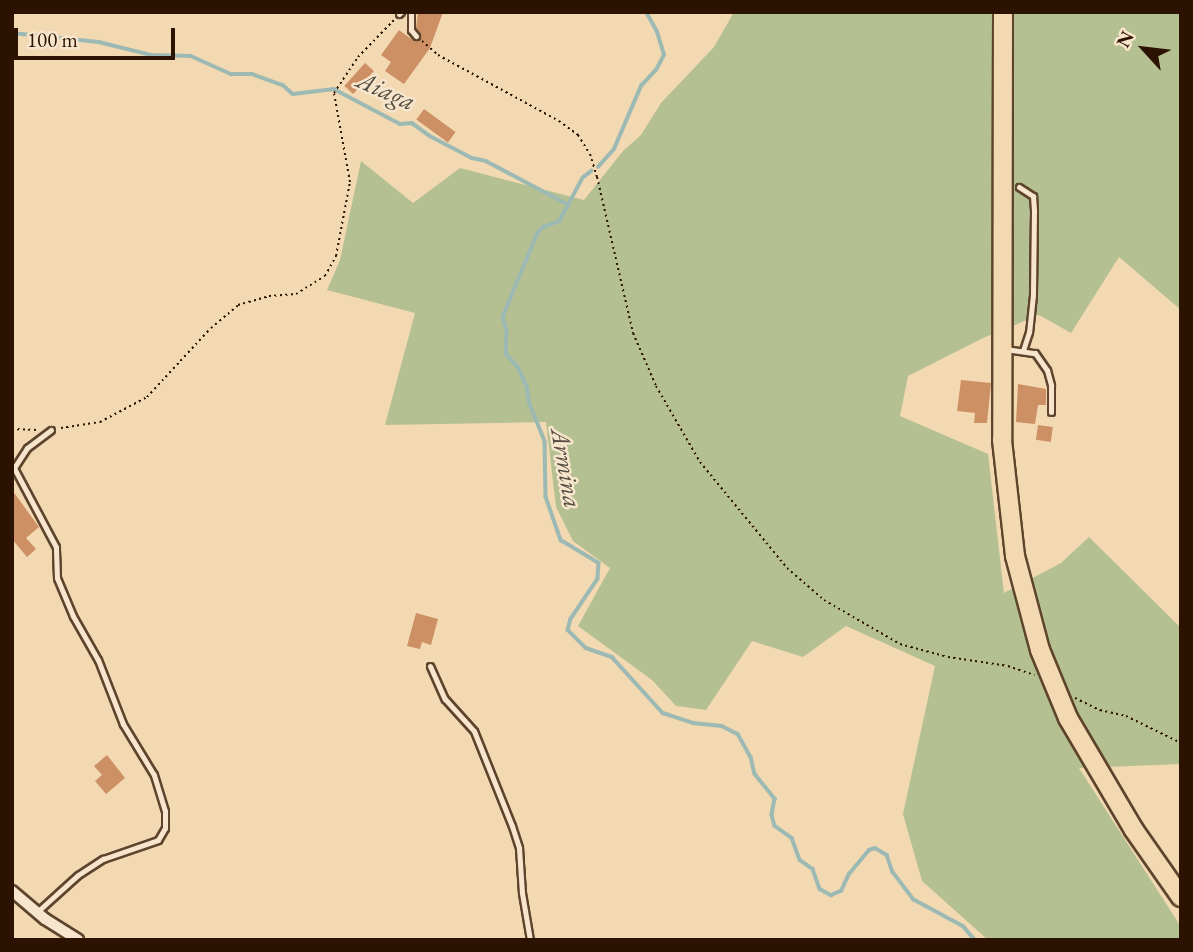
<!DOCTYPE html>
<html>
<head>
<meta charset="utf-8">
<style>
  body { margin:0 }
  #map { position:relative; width:1193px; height:952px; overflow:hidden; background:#f2d9b2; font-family:"EB Garamond",serif }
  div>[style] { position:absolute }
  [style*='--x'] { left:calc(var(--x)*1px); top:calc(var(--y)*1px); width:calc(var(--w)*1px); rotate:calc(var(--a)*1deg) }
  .green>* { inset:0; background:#b4c091 }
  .stream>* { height:3.5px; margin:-1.75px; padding:0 1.75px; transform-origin:1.75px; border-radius:1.75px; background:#9db9b4 }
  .building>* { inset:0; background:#cd8f64; transform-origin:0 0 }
  .path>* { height:2px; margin-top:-1px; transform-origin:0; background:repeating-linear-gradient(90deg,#2c1200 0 2px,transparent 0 5.5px) }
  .roads { filter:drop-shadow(2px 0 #5e442c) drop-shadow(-2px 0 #5e442c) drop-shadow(0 2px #5e442c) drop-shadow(0 -2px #5e442c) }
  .lane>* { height:5px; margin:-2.5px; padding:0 2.5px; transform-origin:2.5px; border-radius:2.5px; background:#f7e6cd }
  .street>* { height:10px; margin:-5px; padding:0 5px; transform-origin:5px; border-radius:5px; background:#f7e6cd }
  .primary>* { height:18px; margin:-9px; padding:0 9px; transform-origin:9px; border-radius:9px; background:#f2d9b2 }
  span { translate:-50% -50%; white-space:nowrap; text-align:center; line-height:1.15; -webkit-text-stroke:5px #f7e6cd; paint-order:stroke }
  .water-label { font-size:26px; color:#544c3f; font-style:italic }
  .frame { position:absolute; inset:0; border:14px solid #2c1200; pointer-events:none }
  .north { position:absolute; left:1109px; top:14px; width:70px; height:70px; -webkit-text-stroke:5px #f7e6cd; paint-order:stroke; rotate:297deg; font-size:19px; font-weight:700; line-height:28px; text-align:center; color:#2c1200 }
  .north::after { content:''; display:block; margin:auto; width:24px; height:32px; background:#2c1200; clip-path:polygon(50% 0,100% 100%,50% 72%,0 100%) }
  .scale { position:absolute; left:14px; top:28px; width:161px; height:32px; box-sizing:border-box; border:4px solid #2c1200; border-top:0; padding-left:9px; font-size:21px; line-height:24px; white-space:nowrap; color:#2c1200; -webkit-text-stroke:5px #f7e6cd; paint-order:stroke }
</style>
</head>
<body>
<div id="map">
  <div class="green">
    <i style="clip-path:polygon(734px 12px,1181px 12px,1181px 310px,1119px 257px,1071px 333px,1039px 315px,983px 338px,908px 376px,900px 416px,988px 454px,1004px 593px,1061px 563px,1089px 537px,1181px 628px,1181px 764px,1079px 768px,1181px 927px,1181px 940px,988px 940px,922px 881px,903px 814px,935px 666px,846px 626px,803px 657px,752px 641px,706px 710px,676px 706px,652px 680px,578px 626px,610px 568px,573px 541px,556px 507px,546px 422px,385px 425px,415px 313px,327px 290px,340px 260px,361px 161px,413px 203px,460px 168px,584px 200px,623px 151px,641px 135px,661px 103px,714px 47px)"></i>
  </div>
  <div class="stream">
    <i style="--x:12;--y:33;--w:87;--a:5.9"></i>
    <i style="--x:99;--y:42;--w:54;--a:14"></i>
    <i style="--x:151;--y:55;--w:40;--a:1.4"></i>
    <i style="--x:191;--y:56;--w:44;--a:24.2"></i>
    <i style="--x:231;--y:74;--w:21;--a:0"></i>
    <i style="--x:252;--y:74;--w:33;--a:20"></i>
    <i style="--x:283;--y:85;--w:13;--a:42"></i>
    <i style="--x:293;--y:94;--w:41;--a:-7"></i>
    <i style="--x:334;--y:89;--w:75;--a:27.9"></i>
    <i style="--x:400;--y:124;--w:12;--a:-5"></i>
    <i style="--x:412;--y:123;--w:22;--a:36"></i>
    <i style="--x:430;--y:136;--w:47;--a:27.6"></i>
    <i style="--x:472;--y:158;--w:14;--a:12"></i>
    <i style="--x:486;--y:161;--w:94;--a:27.9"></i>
    <i style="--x:598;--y:167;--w:24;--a:-48"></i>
    <i style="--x:614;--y:149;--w:69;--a:-66.8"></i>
    <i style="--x:641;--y:86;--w:22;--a:-47"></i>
    <i style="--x:656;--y:70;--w:17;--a:-62"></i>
    <i style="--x:664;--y:55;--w:24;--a:-107"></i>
    <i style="--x:657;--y:32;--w:23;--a:-119"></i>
    <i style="--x:592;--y:171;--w:11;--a:142"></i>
    <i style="--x:583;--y:178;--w:49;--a:118.1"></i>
    <i style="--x:560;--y:221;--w:17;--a:159"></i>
    <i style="--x:544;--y:227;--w:8;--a:135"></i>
    <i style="--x:538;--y:233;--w:91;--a:112.6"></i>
    <i style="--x:503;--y:317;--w:15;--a:74"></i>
    <i style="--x:507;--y:331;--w:23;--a:92"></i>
    <i style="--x:506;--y:354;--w:18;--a:47"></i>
    <i style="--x:518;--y:367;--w:21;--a:65"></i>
    <i style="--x:527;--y:386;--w:18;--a:81"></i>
    <i style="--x:530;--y:404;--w:40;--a:68"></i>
    <i style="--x:545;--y:441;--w:56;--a:89"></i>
    <i style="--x:546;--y:497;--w:46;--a:70.8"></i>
    <i style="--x:561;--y:540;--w:44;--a:31.2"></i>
    <i style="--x:599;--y:563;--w:16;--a:94"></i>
    <i style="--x:598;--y:579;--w:48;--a:124"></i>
    <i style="--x:571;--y:619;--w:11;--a:105"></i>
    <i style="--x:568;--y:630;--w:25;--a:45"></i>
    <i style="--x:586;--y:648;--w:28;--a:19"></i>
    <i style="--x:612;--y:657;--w:76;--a:47.7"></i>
    <i style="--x:663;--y:713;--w:32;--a:18"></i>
    <i style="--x:693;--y:723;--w:29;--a:6"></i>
    <i style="--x:722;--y:726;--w:18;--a:27"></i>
    <i style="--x:738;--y:734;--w:26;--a:61"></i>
    <i style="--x:751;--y:757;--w:17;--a:77"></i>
    <i style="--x:755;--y:774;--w:32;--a:51"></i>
    <i style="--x:775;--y:799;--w:16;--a:101"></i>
    <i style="--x:772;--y:815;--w:11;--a:75"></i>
    <i style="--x:775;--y:826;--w:21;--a:35"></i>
    <i style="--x:792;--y:838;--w:23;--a:70"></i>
    <i style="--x:800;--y:860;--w:16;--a:35"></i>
    <i style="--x:813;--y:869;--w:21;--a:71"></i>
    <i style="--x:820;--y:889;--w:13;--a:29"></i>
    <i style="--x:831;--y:895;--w:11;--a:-22"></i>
    <i style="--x:841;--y:891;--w:19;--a:-65"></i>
    <i style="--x:849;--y:874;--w:31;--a:-50"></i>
    <i style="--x:869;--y:850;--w:6;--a:-18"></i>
    <i style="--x:875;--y:848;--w:14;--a:30"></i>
    <i style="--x:887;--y:855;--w:18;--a:71"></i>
    <i style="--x:893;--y:872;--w:34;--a:53"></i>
    <i style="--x:913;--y:899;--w:57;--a:28.4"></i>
    <i style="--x:963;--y:926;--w:18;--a:49"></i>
  </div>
  <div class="building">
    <i style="clip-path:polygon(418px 12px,443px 12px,430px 48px,404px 84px,385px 71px,391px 62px,381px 55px,399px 30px,414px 41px,420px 40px,421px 34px,416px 28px)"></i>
    <i style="left:365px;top:63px;width:12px;height:31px;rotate:42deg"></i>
    <i style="left:424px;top:109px;width:39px;height:13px;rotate:36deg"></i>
    <i style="clip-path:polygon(961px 380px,991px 383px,987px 423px,974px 423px,975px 413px,957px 411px)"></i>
    <i style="clip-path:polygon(1018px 384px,1046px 389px,1046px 405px,1038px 405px,1035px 424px,1016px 422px)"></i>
    <i style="left:1038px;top:425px;width:15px;height:15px;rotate:8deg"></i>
    <i style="clip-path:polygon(12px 490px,39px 527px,26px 538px,36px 549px,27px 557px,12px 539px)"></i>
    <i style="clip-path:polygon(416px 613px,438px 619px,431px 645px,422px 642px,420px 649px,407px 646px)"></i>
    <i style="clip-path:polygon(107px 755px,125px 778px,106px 794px,95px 781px,102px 775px,94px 766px)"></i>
  </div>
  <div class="path">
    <i style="--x:422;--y:41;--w:21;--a:41"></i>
    <i style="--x:438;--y:55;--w:138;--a:28.6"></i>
    <i style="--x:559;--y:121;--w:24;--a:36"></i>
    <i style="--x:578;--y:135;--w:22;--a:58"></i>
    <i style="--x:590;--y:154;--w:24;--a:73"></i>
    <i style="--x:597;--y:177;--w:160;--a:77"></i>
    <i style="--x:633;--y:333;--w:58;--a:66.5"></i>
    <i style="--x:656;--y:386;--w:88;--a:59.9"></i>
    <i style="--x:700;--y:462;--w:137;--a:50.6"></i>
    <i style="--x:787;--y:568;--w:49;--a:40.9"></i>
    <i style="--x:824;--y:600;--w:88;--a:30.1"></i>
    <i style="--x:900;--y:644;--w:50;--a:15.2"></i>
    <i style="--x:948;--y:657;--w:61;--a:8.5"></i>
    <i style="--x:1008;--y:666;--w:28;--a:19"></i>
    <i style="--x:61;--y:428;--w:39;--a:-9"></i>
    <i style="--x:100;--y:422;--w:53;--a:-28"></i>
    <i style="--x:147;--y:397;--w:94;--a:-47.2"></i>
    <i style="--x:211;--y:328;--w:35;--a:-40"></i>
    <i style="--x:238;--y:305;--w:32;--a:-16"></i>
    <i style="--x:269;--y:296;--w:27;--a:-4"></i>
    <i style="--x:296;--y:294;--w:34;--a:-32"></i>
    <i style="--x:325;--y:276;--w:23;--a:-61"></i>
    <i style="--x:336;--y:256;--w:75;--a:-79.3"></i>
    <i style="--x:350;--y:182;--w:90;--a:-100.2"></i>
    <i style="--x:334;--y:93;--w:43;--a:-56.3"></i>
    <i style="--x:358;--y:57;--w:52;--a:-45.8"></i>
    <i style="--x:12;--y:429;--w:26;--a:2"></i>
    <i style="--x:1075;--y:698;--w:28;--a:26"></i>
    <i style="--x:1100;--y:710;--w:27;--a:13"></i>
    <i style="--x:1126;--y:716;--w:61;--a:26.1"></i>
  </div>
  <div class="roads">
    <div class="lane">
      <i style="--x:411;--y:12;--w:18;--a:90"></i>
      <i style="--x:411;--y:30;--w:8;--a:50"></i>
      <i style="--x:399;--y:14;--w:3;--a:-45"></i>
      <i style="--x:1019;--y:187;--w:17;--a:33"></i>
      <i style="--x:1033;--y:196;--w:15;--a:86"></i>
      <i style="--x:1034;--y:211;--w:84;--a:90.7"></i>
      <i style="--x:1033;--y:295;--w:37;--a:96"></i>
      <i style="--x:1029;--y:332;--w:19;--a:108"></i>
      <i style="--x:1005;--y:349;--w:30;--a:8"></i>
      <i style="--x:1035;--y:353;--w:21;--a:55"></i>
      <i style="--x:1047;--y:370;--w:16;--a:75"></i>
      <i style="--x:1051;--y:385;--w:27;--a:90"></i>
      <i style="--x:430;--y:666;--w:36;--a:66"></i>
      <i style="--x:445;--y:699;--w:43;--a:47.8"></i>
      <i style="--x:474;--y:731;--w:102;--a:68.2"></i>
      <i style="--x:512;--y:826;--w:23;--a:72"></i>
      <i style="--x:519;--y:848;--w:45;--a:86.2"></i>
      <i style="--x:522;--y:893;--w:48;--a:80.3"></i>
      <i style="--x:37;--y:912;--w:55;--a:-42.1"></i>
      <i style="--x:78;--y:875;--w:30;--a:-33"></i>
      <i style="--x:103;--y:859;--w:58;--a:-19.1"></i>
      <i style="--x:158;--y:840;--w:14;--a:-60"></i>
      <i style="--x:165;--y:828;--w:17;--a:-90"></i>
      <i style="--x:165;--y:811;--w:38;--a:-107"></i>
      <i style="--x:154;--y:775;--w:60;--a:-121.3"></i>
      <i style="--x:123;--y:724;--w:69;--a:-111.3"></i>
      <i style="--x:98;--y:660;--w:51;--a:-119.6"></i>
      <i style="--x:73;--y:616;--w:41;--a:-112.8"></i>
      <i style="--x:57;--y:578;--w:31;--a:-92"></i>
      <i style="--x:56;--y:547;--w:89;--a:-118"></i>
      <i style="--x:14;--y:468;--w:24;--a:-57"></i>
      <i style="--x:27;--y:448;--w:30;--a:-37"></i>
    </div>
    <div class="street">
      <i style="--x:12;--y:891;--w:43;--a:40.3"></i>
      <i style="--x:45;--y:919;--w:39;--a:32"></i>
    </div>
    <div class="primary">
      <i style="--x:1003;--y:12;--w:428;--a:90.1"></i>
      <i style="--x:1002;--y:440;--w:117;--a:83.6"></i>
      <i style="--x:1015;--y:556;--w:97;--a:75.1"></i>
      <i style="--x:1040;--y:650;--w:74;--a:67.6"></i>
      <i style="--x:1068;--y:718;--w:130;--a:59.5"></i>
      <i style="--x:1134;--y:830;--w:82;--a:55"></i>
    </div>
  </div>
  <div class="water-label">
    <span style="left:386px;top:91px;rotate:24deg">Aiaga</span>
    <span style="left:566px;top:468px;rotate:80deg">Armina</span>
  </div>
  <div class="frame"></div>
  <div class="north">N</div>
  <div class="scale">100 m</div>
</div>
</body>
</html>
